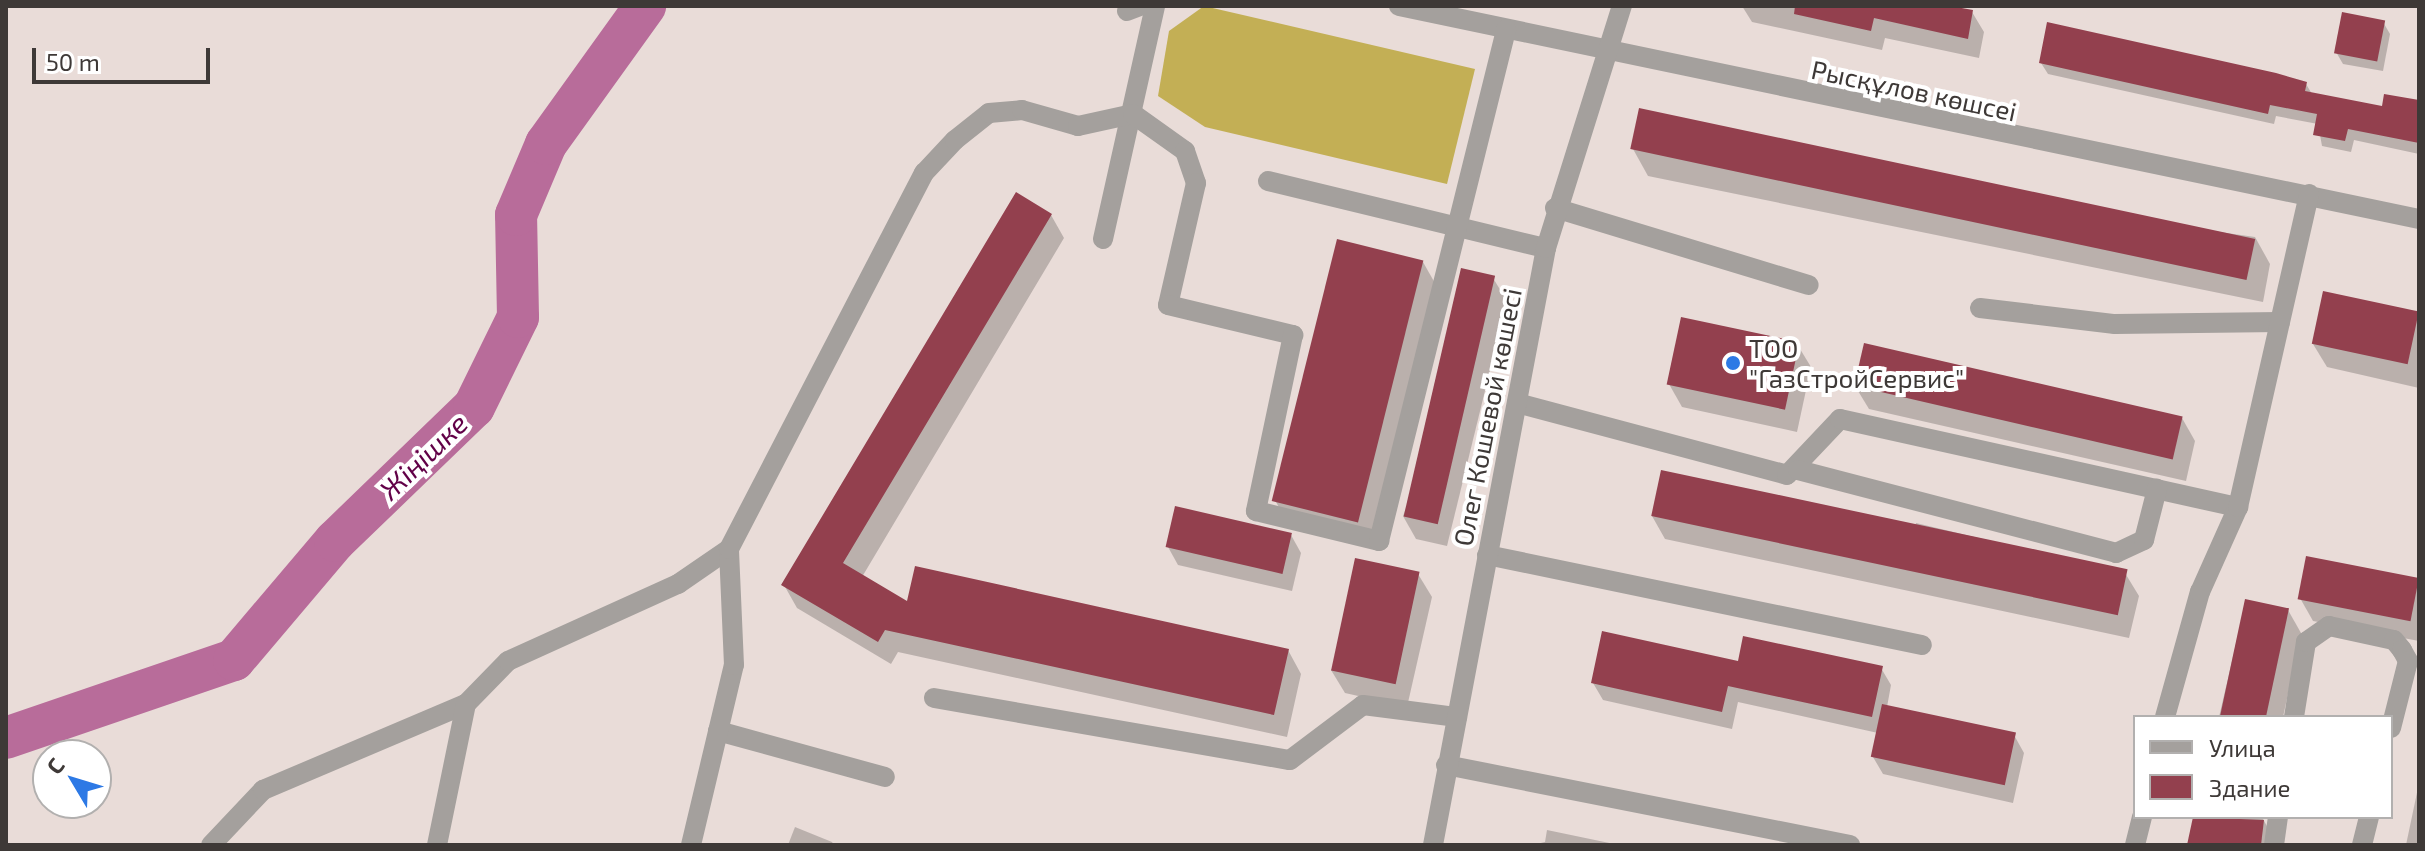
<!DOCTYPE html>
<html>
<head>
<meta charset="utf-8">
<style>
  body { margin:0 }
  #map { position:relative; width:2425px; height:851px; overflow:hidden; background:#e9dcd8; font-family:"Exo 2",sans-serif }
  div>[style] { position:absolute }
  [style*='--x'] { left:calc(var(--x)*1px); top:calc(var(--y)*1px); width:calc(var(--w)*1px); rotate:calc(var(--a)*1deg) }
  .forest>* { inset:0; background:#c3af55 }
  .shadow>* { inset:0; background:#0003 }
  .river>* { height:42px; margin:-21px; padding:0 21px; transform-origin:21px; border-radius:21px; background:#b86c9a }
  .building>* { inset:0; background:#93404e; transform-origin:0 0 }
  .minor>* { height:20px; margin:-10px; padding:0 10px; transform-origin:10px; border-radius:10px; background:#a4a09d }
  .dots>* { width:22px; height:22px; translate:-50% -50%; box-sizing:border-box; border:4px solid #fff; border-radius:50% }
  span { translate:-50% -50%; white-space:nowrap; text-align:center; line-height:1.15; -webkit-text-stroke:8px #fff; paint-order:stroke }
  .street-label { font-size:26px; color:#3e3937 }
  .poi-label { font-size:26px; color:#3e3937 }
  .left { translate:0 -50%; text-align:left }
  .water-label { font-size:28px; color:#610047; font-style:italic }
  .frame { position:absolute; inset:0; border:8px solid #3e3937; pointer-events:none }
  .legend { position:absolute; left:2133px; top:715px; width:260px; height:104px; box-sizing:border-box; background:#fff; border:2px solid #b2b0af; margin:0; padding:10px 14px; list-style:none; font-size:24px; color:#3e3937 }
  .legend li { display:flex; align-items:center; gap:16px; height:40px }
  .legend b { width:40px; border:2px solid #b2b0af }
  .north { position:absolute; left:32px; top:739px; width:80px; height:80px; box-sizing:border-box; background:#fff; border:2px solid #b2b0af; border-radius:50%; rotate:308deg; font-size:22px; font-weight:700; line-height:32px; text-align:center; color:#3e3937 }
  .north::after { content:''; display:block; margin:auto; width:28px; height:36px; background:#2d79e5; clip-path:polygon(50% 0,100% 100%,50% 72%,0 100%) }
  .scale { position:absolute; left:32px; top:48px; width:178px; height:36px; box-sizing:border-box; border:4px solid #3e3937; border-top:0; padding-left:10px; font-size:24px; line-height:28px; white-space:nowrap; color:#3e3937; -webkit-text-stroke:6px #fff; paint-order:stroke }
</style>
</head>
<body>
<div id="map">
  <div class="forest">
    <i style="clip-path:polygon(1204px 6px,1475px 69px,1447px 184px,1205px 127px,1158px 96px,1169px 31px)"></i>
  </div>
  <div class="shadow">
    <i style="clip-path:polygon(1742px 6px,1956px 6px,1972px 12px,1984px 32px,1979px 58px,1885px 38px,1882px 50px,1752px 22px)"></i>
    <i style="clip-path:polygon(2383px 22px,2390px 34px,2383px 71px,2343px 64px,2336px 52px)"></i>
    <i style="clip-path:polygon(2041px 63px,2306px 84px,2312px 94px,2384px 108px,2419px 104px,2419px 154px,2354px 140px,2351px 152px,2322px 146px,2318px 124px,2276px 116px,2274px 124px,2048px 74px)"></i>
    <i style="clip-path:polygon(1633px 149px,2255px 237px,2270px 264px,2263px 302px,1648px 176px)"></i>
    <i style="clip-path:polygon(1051px 215px,1064px 238px,862px 577px,909px 605px,1288px 650px,1301px 674px,1287px 737px,898px 652px,891px 664px,797px 608px,784px 585px)"></i>
    <i style="clip-path:polygon(1423px 262px,1436px 285px,1373px 545px,1289px 525px,1276px 502px)"></i>
    <i style="clip-path:polygon(1493px 278px,1507px 301px,1447px 546px,1416px 539px,1403px 516px)"></i>
    <i style="clip-path:polygon(2419px 314px,2419px 388px,2327px 367px,2313px 344px)"></i>
    <i style="clip-path:polygon(1797px 344px,1811px 367px,1797px 432px,1682px 407px,1669px 384px)"></i>
    <i style="clip-path:polygon(1855px 386px,2182px 418px,2195px 441px,2186px 481px,1869px 409px)"></i>
    <i style="clip-path:polygon(1652px 516px,1914px 531px,1916px 523px,2125px 573px,2139px 596px,2129px 638px,1665px 539px)"></i>
    <i style="clip-path:polygon(1291px 535px,1301px 553px,1292px 591px,1178px 565px,1168px 547px)"></i>
    <i style="clip-path:polygon(1418px 574px,1432px 597px,1407px 707px,1345px 693px,1331px 670px)"></i>
    <i style="clip-path:polygon(2419px 579px,2419px 641px,2313px 621px,2300px 598px)"></i>
    <i style="clip-path:polygon(2246px 601px,2288px 610px,2301px 633px,2283px 717px,2219px 717px)"></i>
    <i style="clip-path:polygon(1739px 664px,1881px 668px,1891px 685px,1887px 707px,2014px 735px,2024px 753px,2013px 803px,1883px 774px,1873px 757px,1878px 733px,1738px 702px,1732px 729px,1603px 700px,1593px 683px)"></i>
    <i style="clip-path:polygon(2419px 783px,2419px 845px,2406px 845px)"></i>
    <i style="clip-path:polygon(2196px 817px,2262px 817px,2277px 845px,2189px 845px)"></i>
    <i style="clip-path:polygon(795px 827px,832px 842px,834px 845px,788px 845px)"></i>
    <i style="clip-path:polygon(1547px 830px,1619px 845px,1532px 845px,1545px 842px)"></i>
  </div>
  <div class="river">
    <i style="--x:6;--y:738;--w:241;--a:-18.9"></i>
    <i style="--x:234;--y:660;--w:156;--a:-49.7"></i>
    <i style="--x:335;--y:541;--w:193;--a:-44"></i>
    <i style="--x:474;--y:407;--w:100;--a:-63.9"></i>
    <i style="--x:518;--y:317;--w:102;--a:-91.1"></i>
    <i style="--x:516;--y:215;--w:77;--a:-67.1"></i>
    <i style="--x:546;--y:144;--w:170;--a:-54.3"></i>
  </div>
  <div class="building">
    <i style="clip-path:polygon(1795px 6px,1950px 6px,1973px 10px,1968px 39px,1874px 18px,1871px 31px,1794px 14px)"></i>
    <i style="left:2342px;top:12px;width:44px;height:42px;rotate:11deg"></i>
    <i style="clip-path:polygon(2047px 22px,2276px 73px,2307px 82px,2305px 91px,2382px 106px,2384px 94px,2419px 100px,2419px 143px,2348px 129px,2345px 141px,2313px 135px,2317px 114px,2270px 105px,2268px 114px,2039px 63px)"></i>
    <i style="left:1639px;top:108px;width:630px;height:42px;rotate:12deg"></i>
    <i style="clip-path:polygon(1016px 192px,1052px 214px,843px 563px,907px 601px,915px 566px,1289px 649px,1274px 715px,885px 630px,878px 642px,781px 585px)"></i>
    <i style="left:1337px;top:239px;width:89px;height:270px;rotate:14deg"></i>
    <i style="left:1461px;top:268px;width:35px;height:255px;rotate:13deg"></i>
    <i style="left:2323px;top:291px;width:98px;height:54px;rotate:12deg"></i>
    <i style="left:1681px;top:317px;width:121px;height:69px;rotate:12deg"></i>
    <i style="left:1864px;top:343px;width:327px;height:44px;rotate:13deg"></i>
    <i style="left:1661px;top:470px;width:477px;height:47px;rotate:12deg"></i>
    <i style="left:1175px;top:506px;width:120px;height:42px;rotate:13deg"></i>
    <i style="left:2306px;top:556px;width:115px;height:44px;rotate:11deg"></i>
    <i style="left:1355px;top:558px;width:66px;height:115px;rotate:12deg"></i>
    <i style="left:2245px;top:599px;width:45px;height:121px;rotate:12deg"></i>
    <i style="clip-path:polygon(1602px 631px,1738px 661px,1743px 636px,1883px 666px,1872px 717px,1728px 686px,1722px 712px,1591px 683px)"></i>
    <i style="left:1882px;top:704px;width:137px;height:54px;rotate:12deg"></i>
    <i style="clip-path:polygon(2193px 817px,2264px 820px,2261px 845px,2187px 845px)"></i>
  </div>
  <div class="minor">
    <i style="--x:1399;--y:6;--w:1042;--a:11.8"></i>
    <i style="--x:1127;--y:11;--w:14;--a:-21"></i>
    <i style="--x:1268;--y:181;--w:286;--a:13.6"></i>
    <i style="--x:1555;--y:208;--w:265;--a:16.9"></i>
    <i style="--x:1103;--y:239;--w:239;--a:-77.4"></i>
    <i style="--x:1980;--y:308;--w:136;--a:6.8"></i>
    <i style="--x:2115;--y:324;--w:165;--a:-0.7"></i>
    <i style="--x:1517;--y:403;--w:279;--a:14.9"></i>
    <i style="--x:1787;--y:475;--w:77;--a:-46.6"></i>
    <i style="--x:1840;--y:419;--w:408;--a:12.5"></i>
    <i style="--x:1798;--y:470;--w:329;--a:14.6"></i>
    <i style="--x:2116;--y:553;--w:31;--a:-25"></i>
    <i style="--x:2144;--y:540;--w:53;--a:-75.7"></i>
    <i style="--x:1487;--y:555;--w:444;--a:11.7"></i>
    <i style="--x:934;--y:698;--w:361;--a:9.9"></i>
    <i style="--x:1290;--y:760;--w:91;--a:-37"></i>
    <i style="--x:1363;--y:705;--w:95;--a:7.3"></i>
    <i style="--x:2165;--y:717;--w:130;--a:-74.4"></i>
    <i style="--x:2200;--y:592;--w:93;--a:-65.9"></i>
    <i style="--x:2238;--y:507;--w:321;--a:-77.2"></i>
    <i style="--x:2294;--y:717;--w:76;--a:-80.9"></i>
    <i style="--x:2306;--y:642;--w:28;--a:-35"></i>
    <i style="--x:2329;--y:626;--w:66;--a:12.2"></i>
    <i style="--x:2394;--y:640;--w:13;--a:51"></i>
    <i style="--x:2402;--y:650;--w:13;--a:61"></i>
    <i style="--x:2408;--y:661;--w:69;--a:104.2"></i>
    <i style="--x:718;--y:731;--w:173;--a:15.4"></i>
    <i style="--x:1446;--y:765;--w:412;--a:11.2"></i>
    <i style="--x:211;--y:845;--w:76;--a:-46.6"></i>
    <i style="--x:263;--y:790;--w:220;--a:-23"></i>
    <i style="--x:466;--y:704;--w:60;--a:-45.7"></i>
    <i style="--x:508;--y:661;--w:187;--a:-24.4"></i>
    <i style="--x:678;--y:584;--w:62;--a:-34.5"></i>
    <i style="--x:437;--y:845;--w:144;--a:-78.4"></i>
    <i style="--x:691;--y:845;--w:185;--a:-76.6"></i>
    <i style="--x:734;--y:665;--w:116;--a:-92.5"></i>
    <i style="--x:729;--y:549;--w:424;--a:-62.6"></i>
    <i style="--x:924;--y:173;--w:45;--a:-46.8"></i>
    <i style="--x:955;--y:140;--w:43;--a:-38.5"></i>
    <i style="--x:989;--y:113;--w:33;--a:-5"></i>
    <i style="--x:1022;--y:110;--w:58;--a:15.9"></i>
    <i style="--x:1078;--y:126;--w:56;--a:-12.3"></i>
    <i style="--x:1133;--y:114;--w:64;--a:35.4"></i>
    <i style="--x:1185;--y:151;--w:34;--a:71"></i>
    <i style="--x:1196;--y:183;--w:125;--a:102.9"></i>
    <i style="--x:1168;--y:305;--w:129;--a:13.5"></i>
    <i style="--x:1293;--y:335;--w:180;--a:101.9"></i>
    <i style="--x:1256;--y:511;--w:127;--a:13.7"></i>
    <i style="--x:1379;--y:541;--w:527;--a:-76.04"></i>
    <i style="--x:1433;--y:845;--w:608;--a:-79.28"></i>
    <i style="--x:1546;--y:248;--w:254;--a:-72.6"></i>
    <i style="--x:2135;--y:845;--w:29;--a:-76"></i>
    <i style="--x:2274;--y:845;--w:28;--a:-82"></i>
    <i style="--x:2362;--y:845;--w:29;--a:-76"></i>
  </div>
  <div class="dots">
    <i style="left:1733px;top:363px;background:#2d79e5"></i>
  </div>
  <div class="street-label">
    <span style="left:1914px;top:90px;rotate:12deg">Рысқұлов көшсеі</span>
    <span style="left:1487px;top:417px;rotate:-79deg">Олег Кошевой көшесі</span>
  </div>
  <div class="poi-label">
    <span class="left" style="left:1749px;top:363px">ТОО<br>"ГазСтройСервис"</span>
  </div>
  <div class="water-label">
    <span style="left:423px;top:456px;rotate:-44deg">Жіңішке</span>
  </div>
  <div class="frame"></div>
  <ul class="legend">
  <li><b style="height:10px;background:#a4a09d"></b>Улица</li>
  <li><b style="height:22px;background:#93404e"></b>Здание</li>
  </ul>
  <div class="north">С</div>
  <div class="scale">50 m</div>
</div>
</body>
</html>
